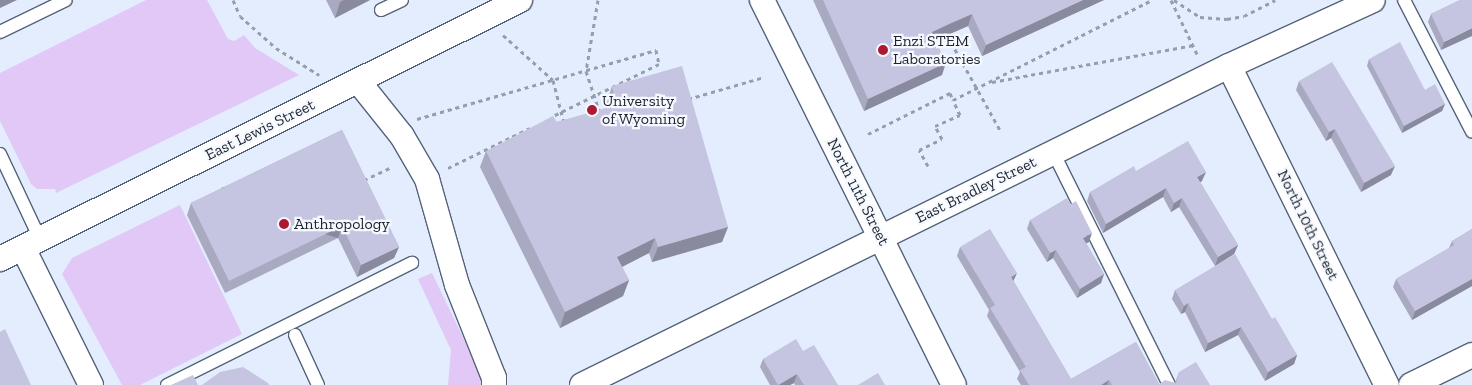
<!DOCTYPE html>
<html>
<head>
<meta charset="utf-8">
<style>
  body { margin:0 }
  #map { position:relative; width:1472px; height:385px; overflow:hidden; background:#e3edfd; font-family:"Zilla Slab",serif }
  div>[style] { position:absolute }
  [style*='--x'] { left:calc(var(--x)*1px); top:calc(var(--y)*1px); width:calc(var(--w)*1px); rotate:calc(var(--a)*1deg) }
  .green>* { inset:0; background:#e1c8f7 }
  .path>* { height:3px; margin-top:-1.5px; transform-origin:0; background:repeating-linear-gradient(90deg,#959eab 0 4px,transparent 0 8px) }
  .roads { filter:drop-shadow(1px 0 #55637a) drop-shadow(-1px 0 #55637a) drop-shadow(0 1px #55637a) drop-shadow(0 -1px #55637a) }
  .lane>* { height:12px; margin:-6px; padding:0 6px; transform-origin:6px; border-radius:6px; background:#fff }
  .street>* { height:24px; margin:-12px; padding:0 12px; transform-origin:12px; border-radius:12px; background:#fff }
  .wall>* { inset:0; background:#a9a9c2 }
  .shaded-wall>* { inset:0; background:#8a8a9e; transform-origin:0 0 }
  .building>* { inset:0; background:#c5c5e2 }
  .dots>* { width:14px; height:14px; translate:-50% -50%; box-sizing:border-box; border:2px solid #f6f9ff; border-radius:50% }
  span { translate:-50% -50%; white-space:nowrap; text-align:center; line-height:1.15; -webkit-text-stroke:4.5px #f6f9ff; paint-order:stroke }
  .poi-label { font-size:16px; color:#1e242d }
  .left { translate:0 -50%; text-align:left }
  .street-label { font-size:16px; color:#1e242d }
</style>
</head>
<body>
<div id="map">
  <div class="green">
    <i style="clip-path:polygon(146px 0,207px 0,228px 39px,234px 41px,244px 35px,255px 48px,299px 75px,56px 193px,55px 189px,37px 189px,31px 184px,0 121px,0 73px)"></i>
    <i style="clip-path:polygon(180px 205px,242px 334px,140px 385px,122px 385px,62px 274px,72px 258px)"></i>
    <i style="clip-path:polygon(432px 273px,486px 385px,448px 385px,451px 350px,418px 279px)"></i>
  </div>
  <div class="path">
    <i style="--x:233;--y:0;--w:17;--a:66"></i>
    <i style="--x:240;--y:16;--w:48;--a:41.6"></i>
    <i style="--x:276;--y:48;--w:51;--a:32.1"></i>
    <i style="--x:598;--y:0;--w:72;--a:99.6"></i>
    <i style="--x:586;--y:71;--w:44;--a:71.6"></i>
    <i style="--x:1171;--y:0;--w:62;--a:64.3"></i>
    <i style="--x:1174;--y:0;--w:31;--a:33"></i>
    <i style="--x:1200;--y:17;--w:27;--a:4"></i>
    <i style="--x:1227;--y:19;--w:17;--a:-10"></i>
    <i style="--x:1244;--y:16;--w:35;--a:-27"></i>
    <i style="--x:503;--y:35;--w:67;--a:42"></i>
    <i style="--x:553;--y:80;--w:44;--a:75.7"></i>
    <i style="--x:947;--y:35;--w:109;--a:60.8"></i>
    <i style="--x:992;--y:82;--w:204;--a:-10.4"></i>
    <i style="--x:688;--y:99;--w:79;--a:-16.1"></i>
    <i style="--x:417;--y:119;--w:249;--a:-16.1"></i>
    <i style="--x:656;--y:50;--w:14;--a:78"></i>
    <i style="--x:659;--y:64;--w:120;--a:153.9"></i>
    <i style="--x:868;--y:134;--w:92;--a:-26.6"></i>
    <i style="--x:950;--y:93;--w:8;--a:67"></i>
    <i style="--x:953;--y:100;--w:223;--a:-26.7"></i>
    <i style="--x:928;--y:166;--w:18;--a:-119"></i>
    <i style="--x:919;--y:150;--w:25;--a:-26"></i>
    <i style="--x:942;--y:139;--w:15;--a:-118"></i>
    <i style="--x:935;--y:126;--w:27;--a:-24"></i>
    <i style="--x:960;--y:115;--w:17;--a:-115"></i>
    <i style="--x:448;--y:168;--w:91;--a:-26"></i>
    <i style="--x:364;--y:180;--w:31;--a:-25"></i>
  </div>
  <div class="roads">
    <div class="lane">
      <i style="--x:1404;--y:0;--w:148;--a:62.7"></i>
      <i style="--x:381;--y:10;--w:23;--a:-25"></i>
      <i style="--x:0;--y:32;--w:73;--a:-25.9"></i>
      <i style="--x:1053;--y:152;--w:260;--a:63.5"></i>
      <i style="--x:0;--y:154;--w:94;--a:64.8"></i>
      <i style="--x:295;--y:335;--w:55;--a:65.3"></i>
      <i style="--x:167;--y:385;--w:274;--a:-26.5"></i>
    </div>
    <div class="street">
      <i style="--x:762;--y:0;--w:430;--a:63.5"></i>
      <i style="--x:1229;--y:66;--w:356;--a:63.7"></i>
      <i style="--x:358;--y:81;--w:70;--a:51.3"></i>
      <i style="--x:402;--y:136;--w:50;--a:59.8"></i>
      <i style="--x:427;--y:179;--w:110;--a:74.2"></i>
      <i style="--x:457;--y:285;--w:100;--a:68.3"></i>
      <i style="--x:494;--y:378;--w:7;--a:90"></i>
      <i style="--x:23;--y:248;--w:153;--a:63.6"></i>
      <i style="--x:0;--y:259;--w:581;--a:-26.48"></i>
      <i style="--x:582;--y:385;--w:721;--a:-26.25"></i>
      <i style="--x:1229;--y:66;--w:158;--a:-24.6"></i>
      <i style="--x:1411;--y:385;--w:68;--a:-26.2"></i>
    </div>
  </div>
  <div class="wall">
    <i style="clip-path:polygon(326px 0,370px 0,335px 18px)"></i>
    <i style="clip-path:polygon(813px 0,1104px 0,982px 56px,968px 26px,947px 35px,935px 40px,942px 75px,864px 111px)"></i>
    <i style="clip-path:polygon(1460px 0,1441px 50px,1428px 22px,1431px 14px)"></i>
    <i style="clip-path:polygon(1369px 59px,1425px 90px,1445px 104px,1442px 111px,1402px 133px,1367px 66px)"></i>
    <i style="clip-path:polygon(1299px 81px,1391px 175px,1361px 192px,1331px 138px,1326px 141px,1296px 90px)"></i>
    <i style="clip-path:polygon(612px 86px,728px 227px,722px 242px,652px 262px,649px 253px,622px 267px,629px 280px,623px 296px,560px 328px,480px 167px,486px 151px,557px 122px,608px 108px,607px 102px)"></i>
    <i style="clip-path:polygon(342px 130px,399px 247px,394px 258px,357px 277px,338px 238px,225px 293px,187px 215px,191px 203px)"></i>
    <i style="clip-path:polygon(1136px 171px,1202px 181px,1200px 182px,1238px 245px,1234px 254px,1215px 266px,1179px 207px,1171px 212px,1163px 197px,1103px 233px,1087px 201px,1090px 192px)"></i>
    <i style="clip-path:polygon(1030px 220px,1089px 242px,1086px 243px,1104px 274px,1101px 283px,1077px 298px,1053px 258px,1047px 262px,1027px 229px)"></i>
    <i style="clip-path:polygon(1472px 229px,1472px 286px,1412px 320px,1393px 287px,1396px 279px,1449px 248px,1452px 241px)"></i>
    <i style="clip-path:polygon(960px 247px,1014px 282px,1071px 379px,1136px 342px,1159px 384px,1175px 383px,1179px 372px,1210px 385px,1021px 385px,1017px 379px,1020px 372px,987px 316px,989px 310px,957px 256px)"></i>
    <i style="clip-path:polygon(1175px 290px,1272px 319px,1297px 355px,1294px 364px,1265px 381px,1238px 335px,1205px 352px,1185px 312px,1181px 314px,1172px 299px)"></i>
    <i style="clip-path:polygon(803px 351px,838px 385px,795px 385px,794px 383px,790px 385px,770px 385px,760px 367px,763px 359px)"></i>
  </div>
  <div class="shaded-wall">
    <i style="clip-path:polygon(0 0,17px 0,0 8px)"></i>
    <i style="clip-path:polygon(344px 0,370px 0,335px 18px,340px 2px)"></i>
    <i style="clip-path:polygon(1083px 0,1104px 0,982px 56px,986px 45px)"></i>
    <i style="clip-path:polygon(972px 14px,968px 26px,927px 44px,932px 32px)"></i>
    <i style="clip-path:polygon(1472px 28px,1472px 36px,1441px 50px,1444px 42px)"></i>
    <i style="clip-path:polygon(946px 63px,942px 75px,864px 111px,868px 99px)"></i>
    <i style="clip-path:polygon(1445px 104px,1442px 111px,1402px 133px,1404px 126px)"></i>
    <i style="clip-path:polygon(1335px 129px,1331px 138px,1326px 141px,1329px 132px)"></i>
    <i style="clip-path:polygon(1395px 166px,1391px 175px,1361px 192px,1364px 183px)"></i>
    <i style="clip-path:polygon(1206px 172px,1202px 181px,1194px 186px,1197px 177px)"></i>
    <i style="clip-path:polygon(1166px 188px,1163px 197px,1103px 233px,1106px 224px)"></i>
    <i style="clip-path:polygon(1182px 198px,1179px 207px,1171px 212px,1174px 203px)"></i>
    <i style="left:342px;top:226px;width:13px;height:126px;rotate:108deg"></i>
    <i style="clip-path:polygon(728px 227px,722px 242px,652px 262px,658px 247px)"></i>
    <i style="clip-path:polygon(1092px 233px,1089px 242px,1079px 247px,1083px 238px)"></i>
    <i style="clip-path:polygon(655px 238px,649px 253px,612px 272px,617px 257px)"></i>
    <i style="clip-path:polygon(1238px 245px,1234px 254px,1215px 266px,1218px 257px)"></i>
    <i style="clip-path:polygon(399px 247px,394px 258px,357px 277px,361px 265px)"></i>
    <i style="clip-path:polygon(1056px 250px,1053px 258px,1047px 262px,1050px 253px)"></i>
    <i style="clip-path:polygon(1017px 273px,1013px 282px,1011px 277px)"></i>
    <i style="clip-path:polygon(1104px 274px,1101px 283px,1077px 298px,1080px 289px)"></i>
    <i style="clip-path:polygon(1472px 279px,1472px 286px,1412px 320px,1415px 311px)"></i>
    <i style="clip-path:polygon(629px 280px,623px 296px,560px 328px,565px 312px)"></i>
    <i style="clip-path:polygon(1188px 303px,1185px 312px,1181px 314px,1184px 306px)"></i>
    <i style="clip-path:polygon(1241px 327px,1238px 335px,1205px 352px,1208px 343px)"></i>
    <i style="clip-path:polygon(1297px 355px,1294px 364px,1265px 381px,1268px 372px)"></i>
    <i style="clip-path:polygon(797px 374px,794px 383px,790px 385px,779px 385px)"></i>
    <i style="clip-path:polygon(1109px 380px,1107px 385px,1101px 385px)"></i>
  </div>
  <div class="building">
    <i style="clip-path:polygon(823px 0,1083px 0,986px 45px,972px 14px,951px 23px,932px 32px,946px 63px,868px 99px)"></i>
    <i style="clip-path:polygon(1460px 0,1472px 0,1472px 28px,1444px 42px,1431px 14px)"></i>
    <i style="clip-path:polygon(1400px 42px,1425px 90px,1435px 84px,1445px 104px,1404px 126px,1369px 59px)"></i>
    <i style="clip-path:polygon(1332px 62px,1395px 166px,1364px 183px,1335px 129px,1329px 132px,1299px 81px)"></i>
    <i style="clip-path:polygon(682px 66px,728px 227px,658px 247px,655px 238px,617px 257px,629px 280px,565px 312px,486px 151px,553px 116px,557px 122px,616px 105px,612px 86px)"></i>
    <i style="clip-path:polygon(342px 130px,399px 247px,361px 265px,342px 226px,229px 281px,191px 203px)"></i>
    <i style="clip-path:polygon(1188px 141px,1206px 172px,1197px 177px,1238px 245px,1218px 257px,1182px 198px,1174px 203px,1166px 188px,1106px 224px,1090px 192px,1134px 166px,1136px 171px)"></i>
    <i style="clip-path:polygon(1067px 198px,1071px 204px,1076px 201px,1092px 233px,1083px 238px,1104px 274px,1080px 289px,1056px 250px,1050px 253px,1030px 220px)"></i>
    <i style="clip-path:polygon(990px 229px,1017px 273px,1011px 277px,1071px 379px,1136px 342px,1159px 384px,1165px 380px,1176px 383px,1179px 372px,1196px 362px,1210px 385px,1112px 385px,1109px 380px,1101px 385px,1029px 385px,1020px 370px,1026px 367px,990px 308px,995px 305px,960px 247px)"></i>
    <i style="clip-path:polygon(1472px 229px,1472px 279px,1415px 311px,1396px 279px,1454px 245px,1452px 241px)"></i>
    <i style="clip-path:polygon(1235px 254px,1272px 319px,1275px 317px,1297px 355px,1268px 372px,1241px 327px,1208px 343px,1188px 303px,1184px 306px,1175px 290px)"></i>
    <i style="clip-path:polygon(5px 329px,31px 385px,0 385px,0 332px)"></i>
    <i style="clip-path:polygon(796px 339px,803px 351px,814px 345px,838px 385px,804px 385px,797px 374px,778px 385px,763px 359px)"></i>
    <i style="clip-path:polygon(243px 367px,268px 383px,269px 385px,202px 385px,220px 372px)"></i>
    <i style="clip-path:polygon(878px 373px,885px 385px,858px 385px)"></i>
    <i style="clip-path:polygon(193px 375px,198px 385px,171px 385px)"></i>
  </div>
  <div class="dots">
    <i style="left:883px;top:50px;background:#ae192f"></i>
    <i style="left:592px;top:110px;background:#ae192f"></i>
    <i style="left:284px;top:224px;background:#ae192f"></i>
  </div>
  <div class="poi-label">
    <span class="left" style="left:893px;top:50px">Enzi STEM<br>Laboratories</span>
    <span class="left" style="left:602px;top:110px">University<br>of Wyoming</span>
    <span class="left" style="left:294px;top:224px">Anthropology</span>
  </div>
  <div class="street-label">
    <span style="left:260px;top:130px;rotate:-26deg">East Lewis Street</span>
    <span style="left:976px;top:190px;rotate:-26deg">East Bradley Street</span>
    <span style="left:858px;top:192px;rotate:63deg">North 11th Street</span>
    <span style="left:1308px;top:225px;rotate:64deg">North 10th Street</span>
  </div>
</div>
</body>
</html>
